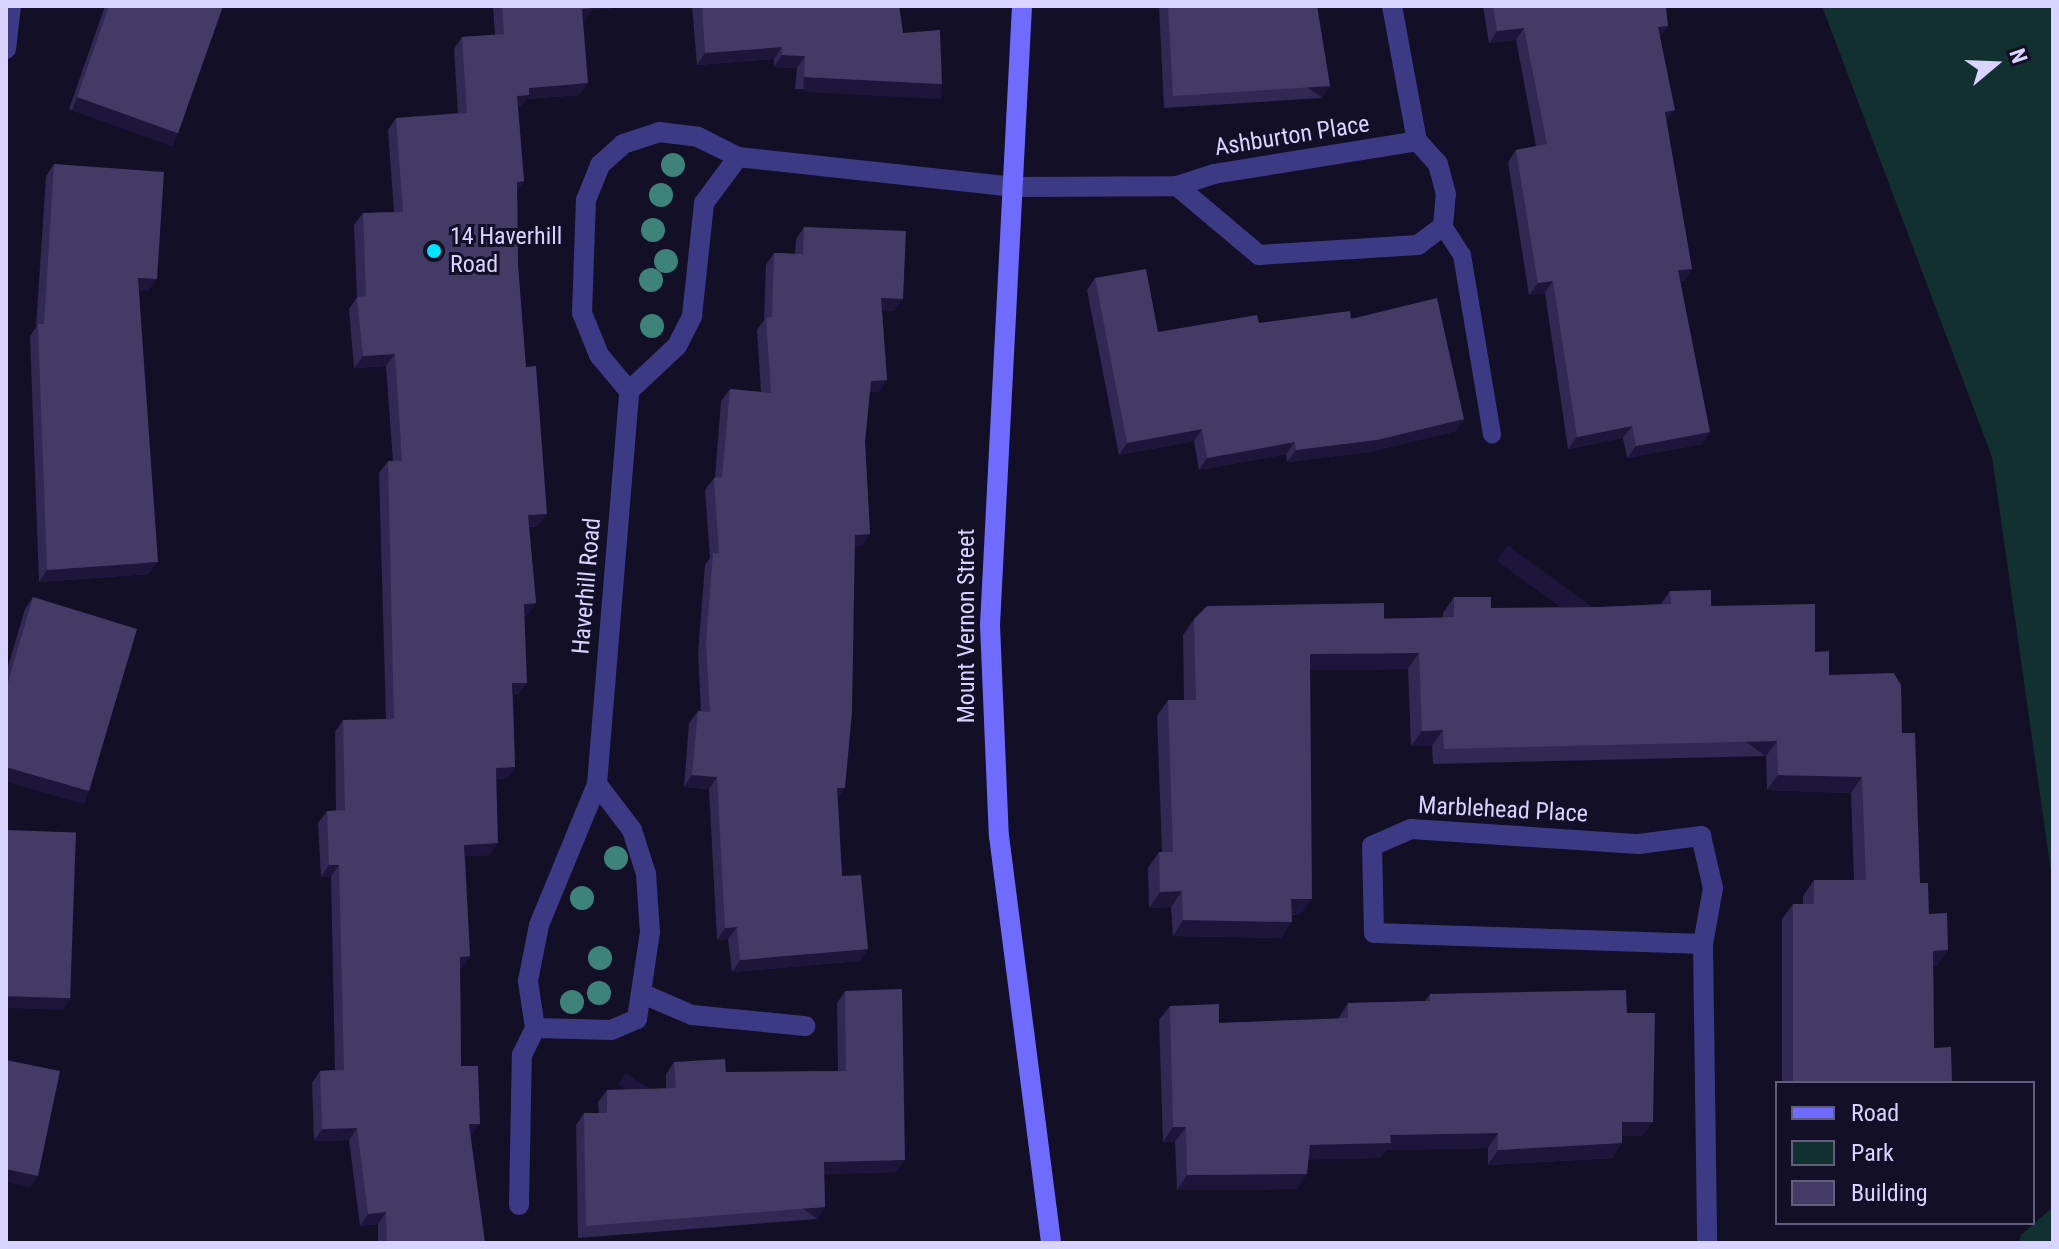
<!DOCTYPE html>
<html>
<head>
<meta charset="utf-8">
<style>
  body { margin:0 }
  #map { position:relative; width:2059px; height:1249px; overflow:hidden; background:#130f26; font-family:"Roboto Condensed",sans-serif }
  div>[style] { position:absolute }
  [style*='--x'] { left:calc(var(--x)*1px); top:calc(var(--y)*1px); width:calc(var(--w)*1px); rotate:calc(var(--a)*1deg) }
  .green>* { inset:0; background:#12302f }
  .lane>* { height:18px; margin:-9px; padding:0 9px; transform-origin:9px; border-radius:9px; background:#3d3a85 }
  .street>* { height:20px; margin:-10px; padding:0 10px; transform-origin:10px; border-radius:10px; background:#3d3a85 }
  .secondary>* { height:20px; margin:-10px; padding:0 10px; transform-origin:10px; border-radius:10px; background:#6f6bff }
  .trees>* { width:24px; height:24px; margin:-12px; border-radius:50%; background:#3d827b }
  .wall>* { inset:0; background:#312854 }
  .shaded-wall>* { inset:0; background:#1d163a; transform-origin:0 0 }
  .building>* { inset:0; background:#433a66; transform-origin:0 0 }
  .dots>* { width:22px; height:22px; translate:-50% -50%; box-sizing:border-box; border:4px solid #130f26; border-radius:50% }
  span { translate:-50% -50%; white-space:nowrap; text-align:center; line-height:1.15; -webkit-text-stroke:6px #130f26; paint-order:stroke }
  .street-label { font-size:24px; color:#d9d4ff }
  .poi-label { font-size:24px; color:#d9d4ff }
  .left { translate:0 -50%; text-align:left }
  .frame { position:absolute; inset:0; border:8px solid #d9d4ff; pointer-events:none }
  .legend { position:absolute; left:1775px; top:1081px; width:260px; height:144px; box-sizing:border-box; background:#130f26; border:2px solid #625e7d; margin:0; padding:10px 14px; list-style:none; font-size:24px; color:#d9d4ff }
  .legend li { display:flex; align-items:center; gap:16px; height:40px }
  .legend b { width:40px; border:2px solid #625e7d }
  .north { position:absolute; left:1955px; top:24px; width:80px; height:80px; -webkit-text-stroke:6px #130f26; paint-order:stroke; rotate:71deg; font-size:22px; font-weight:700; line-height:32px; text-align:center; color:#d9d4ff }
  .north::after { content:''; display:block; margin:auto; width:28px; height:36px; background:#d9d4ff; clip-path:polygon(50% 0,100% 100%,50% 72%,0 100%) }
</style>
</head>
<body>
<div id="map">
  <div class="green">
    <i style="clip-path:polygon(1822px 6px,2053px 6px,2053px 886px,1992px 457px)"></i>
    <i style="clip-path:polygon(2053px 1207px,2053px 1243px,2019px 1243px,2021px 1235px)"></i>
  </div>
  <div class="lane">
    <i style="--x:1443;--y:226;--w:35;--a:57"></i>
    <i style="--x:1462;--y:255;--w:182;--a:80.5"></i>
  </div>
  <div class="street">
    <i style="--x:6;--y:49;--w:43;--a:-83.4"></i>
    <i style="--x:1177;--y:186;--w:107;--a:40.1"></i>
    <i style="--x:1259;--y:255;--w:159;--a:-3.6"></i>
    <i style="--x:1418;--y:245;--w:31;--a:-37"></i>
    <i style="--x:1443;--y:226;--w:32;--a:-85"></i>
    <i style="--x:1446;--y:194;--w:31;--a:-105"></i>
    <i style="--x:1438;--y:164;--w:31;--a:-132"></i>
    <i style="--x:1417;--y:141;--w:137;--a:-100.5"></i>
    <i style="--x:629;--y:391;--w:47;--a:-129.8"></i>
    <i style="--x:599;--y:355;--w:45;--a:-112"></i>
    <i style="--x:582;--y:313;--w:113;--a:-88"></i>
    <i style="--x:586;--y:200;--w:38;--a:-68"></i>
    <i style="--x:600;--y:165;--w:31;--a:-42"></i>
    <i style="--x:623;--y:144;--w:38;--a:-18"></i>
    <i style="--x:659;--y:132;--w:39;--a:7"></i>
    <i style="--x:698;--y:137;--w:45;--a:26.6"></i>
    <i style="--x:597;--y:784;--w:58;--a:52.7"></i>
    <i style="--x:632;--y:830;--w:46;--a:72.3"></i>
    <i style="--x:646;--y:874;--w:58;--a:86.1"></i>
    <i style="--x:650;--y:932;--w:88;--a:98.5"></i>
    <i style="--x:637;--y:1019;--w:28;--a:157"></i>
    <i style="--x:611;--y:1030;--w:76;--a:-178.5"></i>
    <i style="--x:535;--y:1028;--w:48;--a:-98.5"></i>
    <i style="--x:528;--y:981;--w:57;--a:-78.9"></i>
    <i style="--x:539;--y:925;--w:152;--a:-67.6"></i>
    <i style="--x:597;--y:784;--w:394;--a:-85.3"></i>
    <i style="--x:629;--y:391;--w:66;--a:-43.2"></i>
    <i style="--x:677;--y:346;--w:34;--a:-63"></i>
    <i style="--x:692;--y:316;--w:114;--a:-83.9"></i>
    <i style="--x:704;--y:203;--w:57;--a:-53.5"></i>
    <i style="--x:738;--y:157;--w:276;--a:6.2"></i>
    <i style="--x:1012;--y:187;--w:165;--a:-0.3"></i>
    <i style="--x:1177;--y:186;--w:39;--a:-18"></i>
    <i style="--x:1214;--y:174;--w:206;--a:-9.2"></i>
    <i style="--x:1703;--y:944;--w:329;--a:-178.1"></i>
    <i style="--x:1374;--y:933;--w:87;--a:-91.3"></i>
    <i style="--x:1372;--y:846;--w:43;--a:-23.6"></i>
    <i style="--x:1411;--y:829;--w:228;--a:3.8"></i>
    <i style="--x:1639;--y:844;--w:63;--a:-7.4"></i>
    <i style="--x:1701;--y:836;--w:53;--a:77"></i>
    <i style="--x:1713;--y:888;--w:57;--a:100.1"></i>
    <i style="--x:1703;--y:944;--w:299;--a:89.2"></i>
    <i style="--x:643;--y:994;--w:53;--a:23.2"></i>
    <i style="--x:692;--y:1015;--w:114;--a:5.6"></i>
    <i style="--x:519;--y:1205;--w:150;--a:-88.9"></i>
    <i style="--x:522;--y:1055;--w:30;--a:-64"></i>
  </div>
  <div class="secondary">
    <i style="--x:1022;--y:6;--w:620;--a:92.96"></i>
    <i style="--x:990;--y:625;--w:211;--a:87.6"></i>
    <i style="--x:999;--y:836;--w:410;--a:82.7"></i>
  </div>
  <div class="trees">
    <i style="left:673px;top:165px"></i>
    <i style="left:661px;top:195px"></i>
    <i style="left:653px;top:230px"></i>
    <i style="left:666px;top:261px"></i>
    <i style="left:651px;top:280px"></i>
    <i style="left:652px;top:326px"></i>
    <i style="left:616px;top:858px"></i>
    <i style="left:582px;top:898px"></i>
    <i style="left:600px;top:958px"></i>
    <i style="left:599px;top:993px"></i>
    <i style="left:572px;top:1002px"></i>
  </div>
  <div class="wall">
    <i style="clip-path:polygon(105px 6px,223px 6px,178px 133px,170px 145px,69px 109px)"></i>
    <i style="clip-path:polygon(493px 6px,633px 6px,592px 10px,585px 20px,583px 20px,579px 95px,526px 99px,520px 107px,518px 107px,524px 181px,517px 190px,518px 266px,538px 526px,529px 527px,536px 603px,527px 615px,524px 616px,518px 695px,513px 695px,515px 767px,507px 779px,496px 779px,490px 855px,465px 856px,470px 956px,462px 968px,460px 968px,461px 1066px,471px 1136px,470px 1136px,485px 1243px,378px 1243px,378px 1224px,360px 1226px,349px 1140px,314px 1141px,312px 1083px,320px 1071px,335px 1070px,331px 877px,321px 877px,318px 823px,327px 811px,336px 811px,335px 732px,343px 720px,386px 719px,379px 473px,388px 461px,393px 461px,386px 366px,354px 368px,349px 309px,357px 297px,354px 225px,363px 213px,394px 212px,388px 130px,396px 118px,458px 113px,454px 49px,462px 37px,495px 35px)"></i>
    <i style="clip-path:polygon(692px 6px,899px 6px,903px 33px,942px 84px,934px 96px,795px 89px,797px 68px,774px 67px,774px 59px,697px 65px)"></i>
    <i style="clip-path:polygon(1159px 6px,1317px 6px,1330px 86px,1322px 98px,1164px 108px)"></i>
    <i style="clip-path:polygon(1483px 6px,1666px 6px,1660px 38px,1666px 122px,1692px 269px,1684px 281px,1680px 281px,1702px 444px,1627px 458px,1623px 438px,1568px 449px,1545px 293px,1529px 295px,1508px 162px,1516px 150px,1536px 146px,1516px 40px,1489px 43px)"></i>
    <i style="clip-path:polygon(54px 164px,148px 291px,139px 290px,149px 574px,39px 582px,30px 336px,36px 327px,46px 176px)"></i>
    <i style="clip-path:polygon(804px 227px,894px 311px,882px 310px,887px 380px,878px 392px,869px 392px,865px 442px,870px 534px,862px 546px,855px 546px,838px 799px,842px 876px,868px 949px,859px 961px,732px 972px,728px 939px,717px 940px,709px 789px,684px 787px,689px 723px,698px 711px,701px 711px,698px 654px,705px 565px,710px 558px,705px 490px,715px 477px,721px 401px,730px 389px,761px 392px,757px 330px,764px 320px,766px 265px,774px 253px,795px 254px,796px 239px)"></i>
    <i style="clip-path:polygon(1095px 278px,1158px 332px,1259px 323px,1351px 319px,1464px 419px,1456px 431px,1369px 452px,1287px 462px,1286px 454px,1199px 470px,1194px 441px,1119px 455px,1087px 290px)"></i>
    <i style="clip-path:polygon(1670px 591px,1711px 606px,1815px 652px,1829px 675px,1902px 733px,1920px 883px,1929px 914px,1937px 966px,1933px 966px,1934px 1048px,1952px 1083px,1782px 1083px,1782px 919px,1793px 904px,1803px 904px,1803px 896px,1814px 880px,1854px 880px,1851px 793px,1767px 790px,1766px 756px,1433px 764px,1432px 746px,1411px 746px,1408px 669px,1310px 670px,1301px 914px,1292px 915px,1281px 938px,1173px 936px,1171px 907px,1149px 908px,1148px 868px,1159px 852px,1162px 852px,1157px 716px,1168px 700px,1184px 700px,1183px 635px,1194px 619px,1443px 618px,1443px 613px,1454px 597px,1491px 608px,1601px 607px,1661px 604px)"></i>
    <i style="clip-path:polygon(33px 597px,81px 803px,6px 781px,6px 673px,25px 609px)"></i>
    <i style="clip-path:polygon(845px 991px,896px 1172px,824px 1174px,825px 1207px,817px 1219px,578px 1238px,576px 1125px,584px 1113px,599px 1113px,598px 1102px,607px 1090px,666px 1089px,666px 1074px,674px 1062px,726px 1072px,838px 1071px,837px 1003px)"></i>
    <i style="clip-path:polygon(1430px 994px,1627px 1013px,1642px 1136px,1622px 1136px,1612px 1158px,1488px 1165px,1488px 1148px,1386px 1150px,1380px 1158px,1309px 1159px,1297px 1189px,1177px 1190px,1175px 1142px,1163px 1142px,1159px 1020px,1170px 1006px,1219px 1023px,1338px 1019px,1348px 1003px,1425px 1001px)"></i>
  </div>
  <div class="shaded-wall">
    <i style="clip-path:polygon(587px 6px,633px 6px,592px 10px,585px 20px,574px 21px,582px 9px)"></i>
    <i style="clip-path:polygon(1668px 26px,1660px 38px,1658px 27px)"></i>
    <i style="clip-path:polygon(1524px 28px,1516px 40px,1489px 43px,1497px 31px)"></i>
    <i style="clip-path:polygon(782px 47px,774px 59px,697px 65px,705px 53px)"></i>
    <i style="clip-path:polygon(782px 55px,805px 56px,797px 68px,774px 67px)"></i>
    <i style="left:804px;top:77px;width:138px;height:15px;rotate:3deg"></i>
    <i style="clip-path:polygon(588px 83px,579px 95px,526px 99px,520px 107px,508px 108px,517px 96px,529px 88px)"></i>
    <i style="left:1330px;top:86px;width:14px;height:157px;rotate:124deg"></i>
    <i style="left:77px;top:97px;width:107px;height:14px;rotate:20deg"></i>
    <i style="clip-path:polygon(1675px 110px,1666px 122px,1665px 112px)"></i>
    <i style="clip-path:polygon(524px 181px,515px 193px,517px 182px)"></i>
    <i style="clip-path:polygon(1692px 269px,1684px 281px,1669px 282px,1678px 270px)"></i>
    <i style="clip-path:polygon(138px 278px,157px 279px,148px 291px,130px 290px)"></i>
    <i style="clip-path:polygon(1553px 281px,1545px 293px,1529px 295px,1538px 283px)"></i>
    <i style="clip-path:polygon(881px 298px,903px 299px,894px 311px,873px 310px)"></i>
    <i style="clip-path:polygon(395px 354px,386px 366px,354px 368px,363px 356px)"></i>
    <i style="clip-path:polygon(887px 380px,878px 392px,862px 393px,871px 381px)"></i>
    <i style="clip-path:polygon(1464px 419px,1456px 431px,1369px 452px,1287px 462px,1296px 450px)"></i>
    <i style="clip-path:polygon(1632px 426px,1623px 438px,1568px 449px,1577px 437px)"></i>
    <i style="clip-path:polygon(1202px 429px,1194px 441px,1119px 455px,1127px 443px)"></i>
    <i style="clip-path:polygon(1710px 432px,1702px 444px,1627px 458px,1636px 446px)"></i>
    <i style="clip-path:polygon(1295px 442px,1286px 454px,1199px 470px,1207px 458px)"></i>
    <i style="clip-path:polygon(547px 514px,538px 526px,519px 527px,528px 515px)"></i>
    <i style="clip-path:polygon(870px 534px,862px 546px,846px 547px,855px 535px)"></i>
    <i style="clip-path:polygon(158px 562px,149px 574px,39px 582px,47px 570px)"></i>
    <i style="clip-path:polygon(536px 603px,527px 615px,515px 616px,524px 604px)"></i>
    <i style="clip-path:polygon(1419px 653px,1408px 669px,1299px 670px,1310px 654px)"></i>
    <i style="clip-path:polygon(512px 683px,527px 683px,518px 695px,504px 695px)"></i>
    <i style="clip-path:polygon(1443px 730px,1432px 746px,1411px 746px,1422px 731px)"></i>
    <i style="left:1777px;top:741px;width:19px;height:333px;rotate:126deg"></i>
    <i style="left:6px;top:767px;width:86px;height:14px;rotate:16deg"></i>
    <i style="clip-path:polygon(515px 767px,507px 779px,488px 780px,496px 768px)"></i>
    <i style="clip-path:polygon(692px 775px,717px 777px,709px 789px,684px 787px)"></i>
    <i style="clip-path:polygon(1778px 775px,1862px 777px,1851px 793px,1767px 790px)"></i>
    <i style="clip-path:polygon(837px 788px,845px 788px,837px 800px)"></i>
    <i style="clip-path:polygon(498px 843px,490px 855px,456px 857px,464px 845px)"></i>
    <i style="clip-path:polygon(329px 865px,339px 865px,331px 877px,321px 877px)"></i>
    <i style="clip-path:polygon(1182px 891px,1171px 907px,1149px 908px,1160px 892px)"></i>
    <i style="clip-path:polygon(1291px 899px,1312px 899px,1301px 914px,1280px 915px)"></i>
    <i style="clip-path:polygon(1183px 920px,1292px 922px,1281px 938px,1173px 936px)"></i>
    <i style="clip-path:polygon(737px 927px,728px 939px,717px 940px,725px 928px)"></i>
    <i style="clip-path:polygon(868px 949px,859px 961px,732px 972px,740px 960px)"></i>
    <i style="clip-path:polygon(1948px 950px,1937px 966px,1922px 966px,1933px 951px)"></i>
    <i style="clip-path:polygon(470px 956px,462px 968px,451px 969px,460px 957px)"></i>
    <i style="clip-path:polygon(6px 996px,71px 998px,63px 1010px,6px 1008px)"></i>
    <i style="clip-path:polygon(1622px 1122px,1653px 1122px,1642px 1136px,1612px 1136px)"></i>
    <i style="clip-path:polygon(469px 1124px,480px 1124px,471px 1136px,460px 1136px)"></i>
    <i style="clip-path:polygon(1173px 1127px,1186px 1127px,1175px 1142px,1163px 1142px)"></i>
    <i style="clip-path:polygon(357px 1128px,349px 1140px,314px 1141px,322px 1129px)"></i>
    <i style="clip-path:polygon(1498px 1133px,1488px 1148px,1386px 1150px,1380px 1158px,1300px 1160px,1310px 1145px,1390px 1135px)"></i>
    <i style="clip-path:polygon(1622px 1143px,1612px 1158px,1488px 1165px,1498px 1150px)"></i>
    <i style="clip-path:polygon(905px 1160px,896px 1172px,815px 1174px,824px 1162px)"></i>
    <i style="clip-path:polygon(6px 1169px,38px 1176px,30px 1188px,6px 1182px)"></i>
    <i style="clip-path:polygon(1307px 1174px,1297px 1189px,1177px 1190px,1187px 1175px)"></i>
    <i style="left:825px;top:1207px;width:14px;height:240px;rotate:124deg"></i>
    <i style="clip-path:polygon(386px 1212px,378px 1224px,360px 1226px,368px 1214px)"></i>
  </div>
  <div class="building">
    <i style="clip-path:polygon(109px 6px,223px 6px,178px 133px,77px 97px)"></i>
    <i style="clip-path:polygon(502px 6px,593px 6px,593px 8px,582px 9px,588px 83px,529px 88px,529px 95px,517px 96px,524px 181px,517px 182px,518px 266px,526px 367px,536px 366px,547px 514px,528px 515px,536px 603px,524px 604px,527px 683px,512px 683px,515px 767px,496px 768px,498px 843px,464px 845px,470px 956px,460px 957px,461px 1066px,478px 1066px,480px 1124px,469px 1124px,485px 1243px,387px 1243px,386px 1212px,368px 1214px,357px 1128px,322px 1129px,320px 1071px,344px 1070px,339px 865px,329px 865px,327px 811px,345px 810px,343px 720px,394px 719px,388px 461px,402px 461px,395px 354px,363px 356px,357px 297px,366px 296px,363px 213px,403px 212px,396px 118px,467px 113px,462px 37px,504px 34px)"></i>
    <i style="clip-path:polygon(702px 6px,899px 6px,903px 33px,940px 30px,942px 84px,804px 77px,805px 56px,782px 55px,782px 47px,705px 53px)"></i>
    <i style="clip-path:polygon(1168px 6px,1317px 6px,1330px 86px,1173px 96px)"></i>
    <i style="clip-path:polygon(1493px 6px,1666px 6px,1668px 26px,1658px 27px,1675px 110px,1665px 112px,1692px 269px,1678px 270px,1710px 432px,1636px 446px,1632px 426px,1577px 437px,1553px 281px,1538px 283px,1516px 150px,1547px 144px,1524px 28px,1497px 31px)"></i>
    <i style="clip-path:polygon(54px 164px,164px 172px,157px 279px,138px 278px,158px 562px,47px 570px,38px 324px,44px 324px)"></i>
    <i style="clip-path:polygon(804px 227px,906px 231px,903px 299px,881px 298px,887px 380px,871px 381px,865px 442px,870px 534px,855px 535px,852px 712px,845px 788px,837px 788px,842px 876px,861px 875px,868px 949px,740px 960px,737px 927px,725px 928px,717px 777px,692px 775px,698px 711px,710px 712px,706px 642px,713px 553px,719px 554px,714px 478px,722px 477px,730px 389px,771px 393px,766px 318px,772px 317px,774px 253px,803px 254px)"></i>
    <i style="clip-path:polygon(1146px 269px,1158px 332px,1257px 315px,1259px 323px,1350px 311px,1351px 319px,1437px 298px,1464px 419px,1377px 440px,1296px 450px,1295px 442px,1207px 458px,1202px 429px,1127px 443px,1095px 278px)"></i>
    <i style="clip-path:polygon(1711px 590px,1711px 606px,1815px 604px,1815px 652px,1829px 651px,1829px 675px,1894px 673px,1901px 685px,1902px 733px,1915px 733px,1920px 883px,1928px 883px,1929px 914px,1947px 913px,1948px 950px,1933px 951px,1934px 1048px,1951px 1047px,1952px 1083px,1793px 1083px,1793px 904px,1814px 904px,1814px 880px,1866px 880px,1862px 777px,1778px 775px,1777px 741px,1444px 749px,1443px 730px,1422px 731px,1419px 653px,1310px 654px,1312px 899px,1291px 899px,1292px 922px,1183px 920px,1182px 891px,1160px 892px,1159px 852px,1173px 852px,1168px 700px,1196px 700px,1194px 619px,1207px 606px,1384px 603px,1384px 619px,1454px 617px,1454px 597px,1491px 597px,1491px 608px,1601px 607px,1671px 604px,1670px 591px)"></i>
    <i style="clip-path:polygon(33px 597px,137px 629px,89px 791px,6px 767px,6px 689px)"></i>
    <i style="left:6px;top:830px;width:70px;height:166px;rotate:2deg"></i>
    <i style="clip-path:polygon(902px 989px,905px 1160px,824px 1162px,825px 1207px,586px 1226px,584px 1113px,607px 1113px,607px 1090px,676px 1088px,674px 1062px,725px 1059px,726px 1072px,846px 1071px,845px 991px)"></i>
    <i style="clip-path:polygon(1626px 990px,1627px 1013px,1655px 1013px,1653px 1122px,1622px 1122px,1622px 1143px,1498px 1150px,1498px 1133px,1390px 1135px,1391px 1143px,1310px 1145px,1307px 1174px,1187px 1175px,1186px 1127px,1173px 1127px,1170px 1006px,1219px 1004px,1219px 1023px,1348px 1018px,1348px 1003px,1430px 1001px,1430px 994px)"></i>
    <i style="clip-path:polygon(6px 1060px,60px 1071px,38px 1176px,6px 1169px)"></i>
  </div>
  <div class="dots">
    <i style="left:434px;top:251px;background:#00e5ff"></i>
  </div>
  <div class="street-label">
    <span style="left:1292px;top:136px;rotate:-9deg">Ashburton Place</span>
    <span style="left:587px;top:586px;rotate:-85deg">Haverhill Road</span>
    <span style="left:967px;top:626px;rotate:-90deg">Mount Vernon Street</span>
    <span style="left:1503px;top:810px;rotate:3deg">Marblehead Place</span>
  </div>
  <div class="poi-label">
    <span class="left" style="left:450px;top:251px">14 Haverhill<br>Road</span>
  </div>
  <div class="frame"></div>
  <ul class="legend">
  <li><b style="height:10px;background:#6f6bff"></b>Road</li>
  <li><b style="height:22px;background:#12302f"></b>Park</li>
  <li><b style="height:22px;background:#433a66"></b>Building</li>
  </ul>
  <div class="north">N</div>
</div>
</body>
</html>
